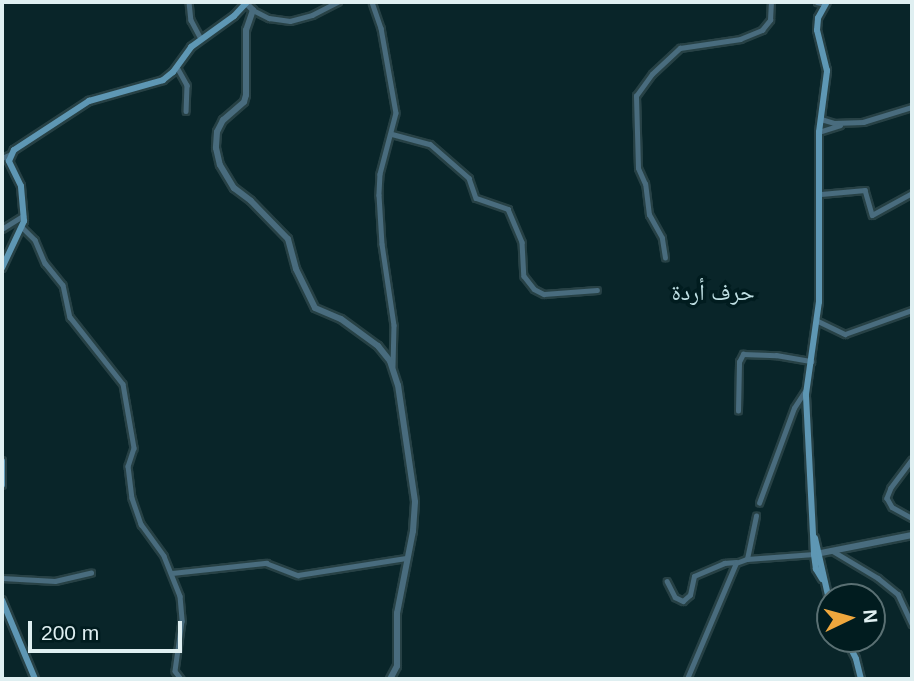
<!DOCTYPE html>
<html>
<head>
<meta charset="utf-8">
<style>
  body { margin:0 }
  #map { position:relative; width:914px; height:681px; overflow:hidden; background:#092529; font-family:Helvetica,"Noto Naskh Arabic",sans-serif }
  div>[style] { position:absolute }
  [style*='--x'] { left:calc(var(--x)*1px); top:calc(var(--y)*1px); width:calc(var(--w)*1px); rotate:calc(var(--a)*1deg) }
  .roads { filter:drop-shadow(2px 0 #274145) drop-shadow(-2px 0 #274145) drop-shadow(0 2px #274145) drop-shadow(0 -2px #274145) }
  .minor>* { height:4.5px; margin:-2.25px; padding:0 2.25px; transform-origin:2.25px; border-radius:2.25px; background:#496c7e }
  .tertiary>* { height:6px; margin:-3px; padding:0 3px; transform-origin:3px; border-radius:3px; background:#496c7e }
  .secondary>* { height:6px; margin:-3px; padding:0 3px; transform-origin:3px; border-radius:3px; background:#5e97b4 }
  span { translate:-50% -50%; white-space:nowrap; text-align:center; line-height:1.15; -webkit-text-stroke:7px #011c1f; paint-order:stroke }
  .quarter-label { font-size:23px; color:#bfdfe3 }
  .frame { position:absolute; inset:0; border:4px solid #dfeff1; pointer-events:none }
  .north { position:absolute; left:816px; top:583px; width:70px; height:70px; box-sizing:border-box; background:#011c1f; border:2px solid #5a7073; border-radius:50%; rotate:85deg; font-size:19px; font-weight:700; line-height:28px; text-align:center; color:#dfeff1 }
  .north::after { content:''; display:block; margin:auto; width:24px; height:32px; background:#efa73d; clip-path:polygon(50% 0,100% 100%,50% 72%,0 100%) }
  .scale { position:absolute; left:28px; top:621px; width:154px; height:32px; box-sizing:border-box; border:4px solid #dfeff1; border-top:0; padding-left:9px; font-size:21px; line-height:24px; white-space:nowrap; color:#dfeff1; -webkit-text-stroke:5px #011c1f; paint-order:stroke }
</style>
</head>
<body>
<div id="map">
  <div class="roads">
    <div class="minor">
      <i style="--x:189;--y:2;--w:18;--a:84"></i>
      <i style="--x:191;--y:20;--w:21;--a:62"></i>
      <i style="--x:372;--y:2;--w:28;--a:71"></i>
      <i style="--x:381;--y:28;--w:86;--a:80"></i>
      <i style="--x:396;--y:113;--w:63;--a:104.7"></i>
      <i style="--x:380;--y:174;--w:21;--a:93"></i>
      <i style="--x:379;--y:195;--w:49;--a:86.5"></i>
      <i style="--x:382;--y:244;--w:82;--a:81.6"></i>
      <i style="--x:394;--y:325;--w:41;--a:91.4"></i>
      <i style="--x:817;--y:2;--w:8;--a:14"></i>
      <i style="--x:253;--y:10;--w:18;--a:27"></i>
      <i style="--x:269;--y:18;--w:21;--a:8"></i>
      <i style="--x:290;--y:21;--w:23;--a:-15"></i>
      <i style="--x:312;--y:15;--w:29;--a:-27"></i>
      <i style="--x:177;--y:67;--w:21;--a:61"></i>
      <i style="--x:187;--y:85;--w:26;--a:92"></i>
      <i style="--x:821;--y:119;--w:14;--a:17"></i>
      <i style="--x:834;--y:123;--w:29;--a:-2"></i>
      <i style="--x:863;--y:122;--w:51;--a:-17"></i>
      <i style="--x:819;--y:132;--w:22;--a:-18"></i>
      <i style="--x:392;--y:134;--w:39;--a:15"></i>
      <i style="--x:430;--y:144;--w:52;--a:41.1"></i>
      <i style="--x:469;--y:178;--w:21;--a:71"></i>
      <i style="--x:476;--y:198;--w:34;--a:19"></i>
      <i style="--x:508;--y:209;--w:36;--a:67"></i>
      <i style="--x:522;--y:242;--w:34;--a:87"></i>
      <i style="--x:524;--y:276;--w:16;--a:52"></i>
      <i style="--x:534;--y:289;--w:11;--a:27"></i>
      <i style="--x:544;--y:294;--w:53;--a:-4.3"></i>
      <i style="--x:2;--y:158;--w:8;--a:-23"></i>
      <i style="--x:821;--y:194;--w:44;--a:-5.2"></i>
      <i style="--x:865;--y:190;--w:26;--a:74"></i>
      <i style="--x:872;--y:215;--w:46;--a:-28.8"></i>
      <i style="--x:23;--y:228;--w:17;--a:45"></i>
      <i style="--x:35;--y:240;--w:25;--a:67"></i>
      <i style="--x:45;--y:263;--w:28;--a:51"></i>
      <i style="--x:63;--y:285;--w:33;--a:78"></i>
      <i style="--x:70;--y:317;--w:85;--a:51.7"></i>
      <i style="--x:123;--y:384;--w:65;--a:80.2"></i>
      <i style="--x:134;--y:448;--w:19;--a:108"></i>
      <i style="--x:128;--y:466;--w:32;--a:83"></i>
      <i style="--x:132;--y:498;--w:28;--a:71"></i>
      <i style="--x:141;--y:524;--w:39;--a:54"></i>
      <i style="--x:164;--y:556;--w:43;--a:68.2"></i>
      <i style="--x:180;--y:596;--w:25;--a:85"></i>
      <i style="--x:182;--y:621;--w:50;--a:98"></i>
      <i style="--x:175;--y:671;--w:10;--a:53"></i>
      <i style="--x:2;--y:229;--w:25;--a:-32"></i>
      <i style="--x:665;--y:258;--w:20;--a:-99"></i>
      <i style="--x:662;--y:238;--w:26;--a:-119"></i>
      <i style="--x:649;--y:215;--w:31;--a:-97"></i>
      <i style="--x:645;--y:184;--w:17;--a:-114"></i>
      <i style="--x:638;--y:168;--w:72;--a:-91.6"></i>
      <i style="--x:636;--y:96;--w:27;--a:-54"></i>
      <i style="--x:652;--y:74;--w:38;--a:-43"></i>
      <i style="--x:680;--y:48;--w:61;--a:-8.5"></i>
      <i style="--x:740;--y:39;--w:24;--a:-22"></i>
      <i style="--x:762;--y:30;--w:13;--a:-51"></i>
      <i style="--x:770;--y:20;--w:18;--a:-87"></i>
      <i style="--x:818;--y:321;--w:30;--a:26"></i>
      <i style="--x:845;--y:334;--w:71;--a:-19.7"></i>
      <i style="--x:738;--y:411;--w:49;--a:-88.8"></i>
      <i style="--x:739;--y:362;--w:9;--a:-63"></i>
      <i style="--x:743;--y:354;--w:33;--a:2"></i>
      <i style="--x:776;--y:355;--w:36;--a:10"></i>
      <i style="--x:912;--y:460;--w:35;--a:127"></i>
      <i style="--x:891;--y:488;--w:11;--a:112"></i>
      <i style="--x:887;--y:498;--w:10;--a:61"></i>
      <i style="--x:892;--y:507;--w:23;--a:29"></i>
      <i style="--x:759;--y:503;--w:101;--a:-69.8"></i>
      <i style="--x:794;--y:408;--w:20;--a:-57"></i>
      <i style="--x:831;--y:550;--w:55;--a:30.8"></i>
      <i style="--x:878;--y:578;--w:26;--a:39"></i>
      <i style="--x:898;--y:594;--w:33;--a:65"></i>
      <i style="--x:747;--y:559;--w:44;--a:-78.2"></i>
      <i style="--x:172;--y:573;--w:95;--a:-6.1"></i>
      <i style="--x:266;--y:563;--w:34;--a:21"></i>
      <i style="--x:298;--y:575;--w:109;--a:-8.9"></i>
      <i style="--x:2;--y:578;--w:53;--a:3.2"></i>
      <i style="--x:55;--y:581;--w:37;--a:-13"></i>
      <i style="--x:667;--y:581;--w:18;--a:63"></i>
      <i style="--x:675;--y:597;--w:9;--a:27"></i>
      <i style="--x:683;--y:601;--w:9;--a:-41"></i>
      <i style="--x:690;--y:595;--w:19;--a:-78"></i>
      <i style="--x:694;--y:576;--w:33;--a:-23"></i>
      <i style="--x:724;--y:563;--w:12;--a:-5"></i>
      <i style="--x:687;--y:679;--w:126;--a:-67.1"></i>
      <i style="--x:736;--y:563;--w:12;--a:-20"></i>
      <i style="--x:747;--y:559;--w:67;--a:-4.3"></i>
    </div>
    <div class="tertiary">
      <i style="--x:246;--y:3;--w:10;--a:45"></i>
      <i style="--x:253;--y:10;--w:21;--a:109"></i>
      <i style="--x:246;--y:30;--w:65;--a:90"></i>
      <i style="--x:246;--y:95;--w:7;--a:106"></i>
      <i style="--x:244;--y:102;--w:28;--a:139"></i>
      <i style="--x:223;--y:120;--w:13;--a:117"></i>
      <i style="--x:217;--y:132;--w:16;--a:94"></i>
      <i style="--x:216;--y:148;--w:17;--a:77"></i>
      <i style="--x:220;--y:165;--w:27;--a:59"></i>
      <i style="--x:234;--y:188;--w:21;--a:37"></i>
      <i style="--x:251;--y:201;--w:53;--a:45.8"></i>
      <i style="--x:288;--y:239;--w:31;--a:75"></i>
      <i style="--x:296;--y:269;--w:43;--a:64"></i>
      <i style="--x:315;--y:308;--w:28;--a:23"></i>
      <i style="--x:341;--y:319;--w:46;--a:36.1"></i>
      <i style="--x:378;--y:346;--w:19;--a:51"></i>
      <i style="--x:390;--y:361;--w:25;--a:72"></i>
      <i style="--x:398;--y:385;--w:118;--a:81.7"></i>
      <i style="--x:415;--y:502;--w:29;--a:94"></i>
      <i style="--x:413;--y:531;--w:84;--a:101"></i>
      <i style="--x:397;--y:613;--w:53;--a:90"></i>
      <i style="--x:397;--y:666;--w:15;--a:118"></i>
      <i style="--x:816;--y:554;--w:98;--a:-11.2"></i>
    </div>
    <div class="secondary">
      <i style="--x:2;--y:268;--w:52;--a:-64.9"></i>
      <i style="--x:24;--y:221;--w:35;--a:-95"></i>
      <i style="--x:21;--y:186;--w:28;--a:-116"></i>
      <i style="--x:9;--y:161;--w:12;--a:-66"></i>
      <i style="--x:14;--y:150;--w:90;--a:-33.2"></i>
      <i style="--x:89;--y:101;--w:77;--a:-15.8"></i>
      <i style="--x:163;--y:80;--w:13;--a:-39"></i>
      <i style="--x:173;--y:72;--w:31;--a:-54"></i>
      <i style="--x:191;--y:47;--w:53;--a:-35.8"></i>
      <i style="--x:234;--y:16;--w:19;--a:-47"></i>
      <i style="--x:2;--y:461;--w:24;--a:90"></i>
      <i style="--x:815;--y:538;--w:68;--a:77.2"></i>
      <i style="--x:822;--y:579;--w:12;--a:-121"></i>
      <i style="--x:816;--y:569;--w:15;--a:-98"></i>
      <i style="--x:814;--y:554;--w:160;--a:-92.9"></i>
      <i style="--x:806;--y:394;--w:93;--a:-82"></i>
      <i style="--x:819;--y:302;--w:170;--a:-90"></i>
      <i style="--x:819;--y:132;--w:62;--a:-82.5"></i>
      <i style="--x:827;--y:71;--w:42;--a:-103.7"></i>
      <i style="--x:817;--y:30;--w:12;--a:-85"></i>
      <i style="--x:818;--y:18;--w:18;--a:-61"></i>
      <i style="--x:2;--y:600;--w:86;--a:67.3"></i>
      <i style="--x:846;--y:639;--w:22;--a:63"></i>
      <i style="--x:856;--y:659;--w:21;--a:76"></i>
    </div>
  </div>
  <div class="quarter-label">
    <span style="left:713px;top:292px">حرف أردة</span>
  </div>
  <div class="frame"></div>
  <div class="north">N</div>
  <div class="scale">200 m</div>
</div>
</body>
</html>
